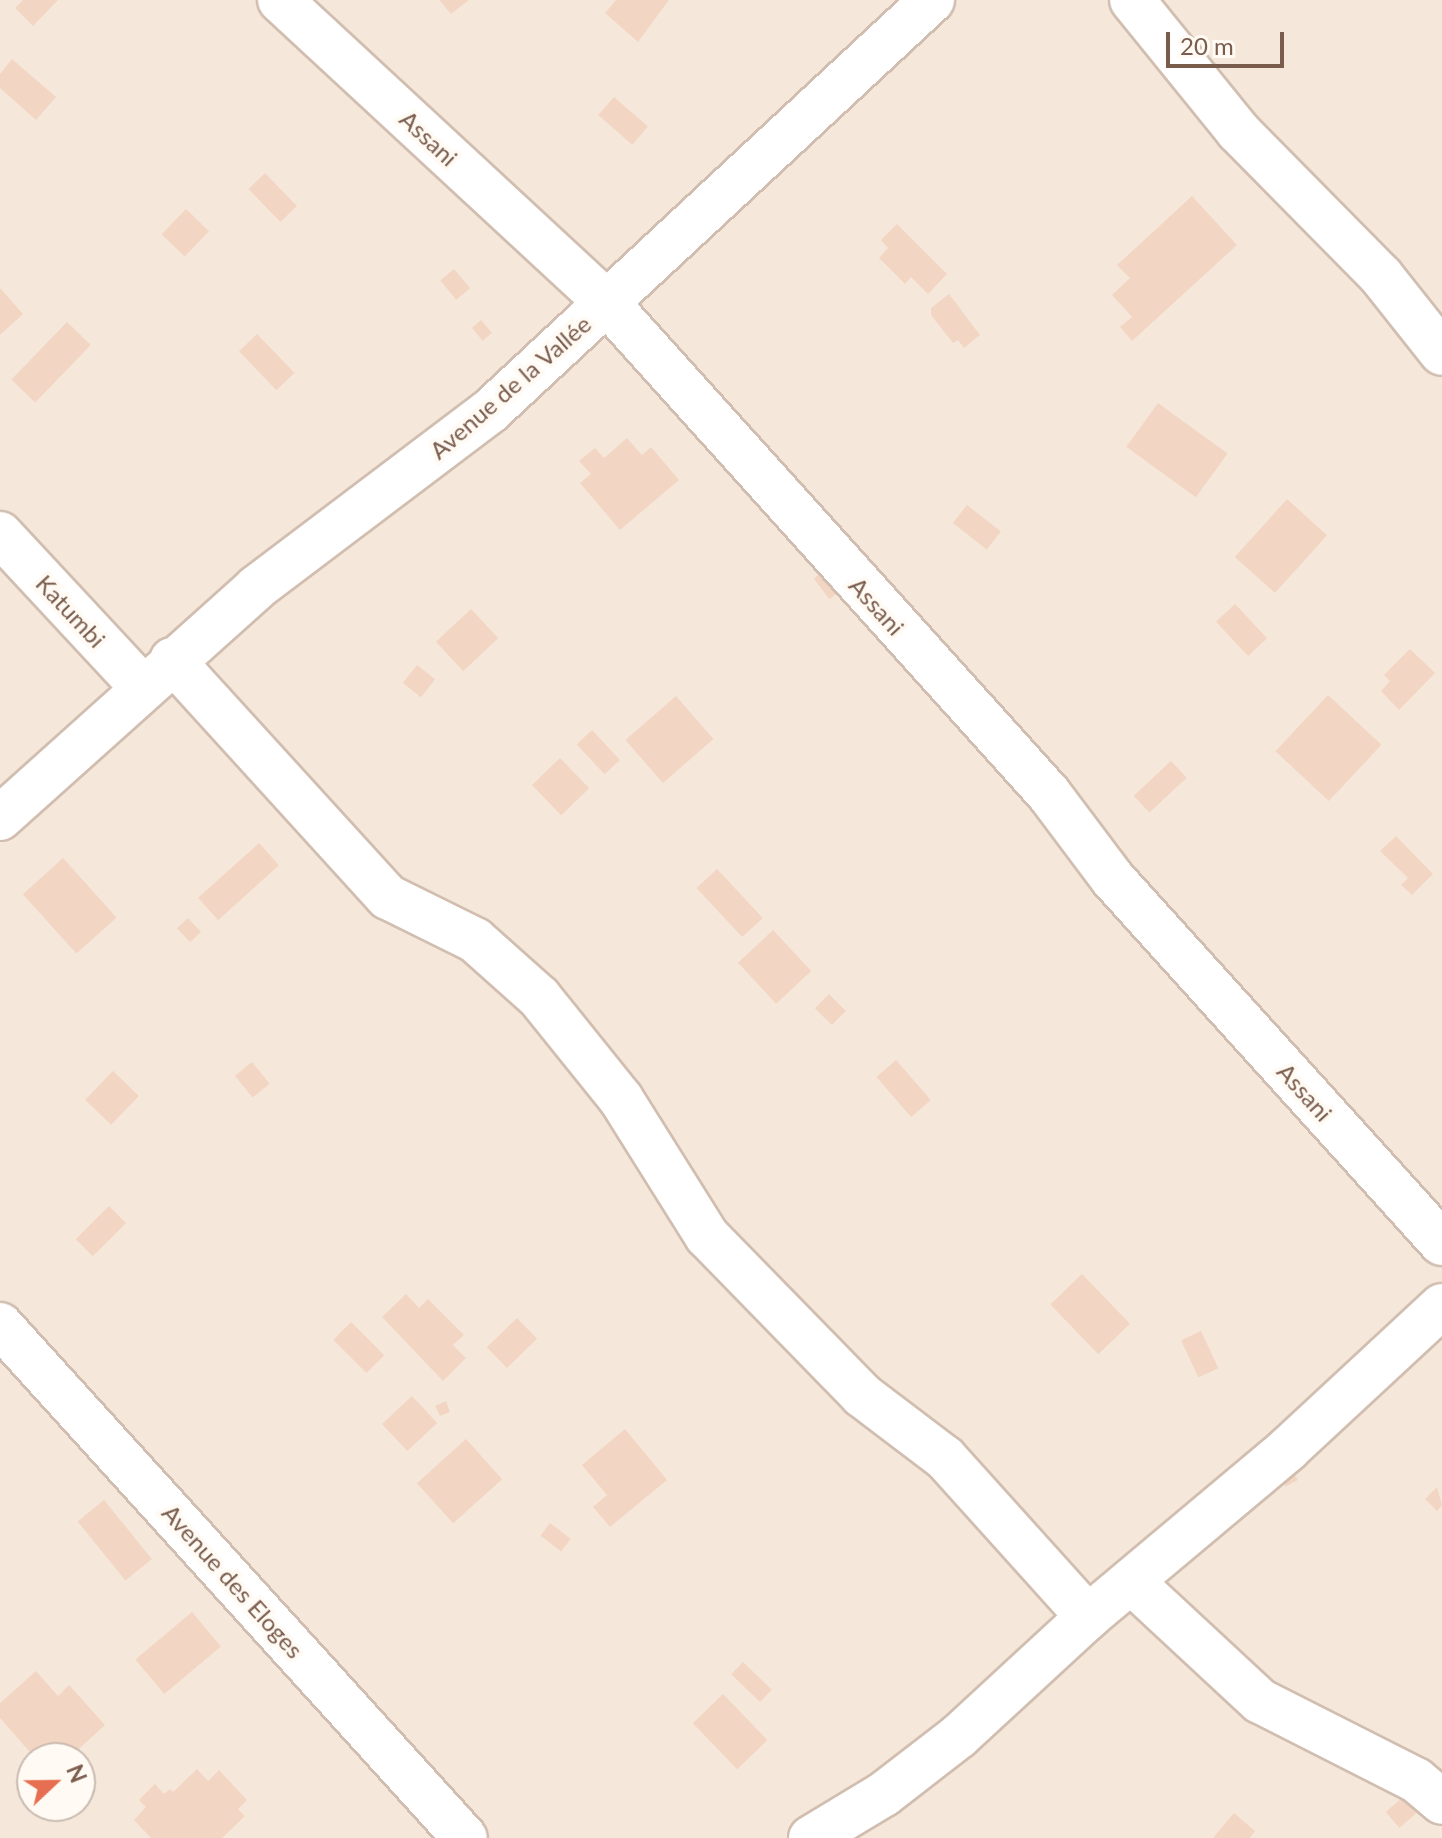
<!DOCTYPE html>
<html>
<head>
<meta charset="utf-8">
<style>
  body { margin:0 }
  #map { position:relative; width:1442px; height:1838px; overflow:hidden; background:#fdf6ec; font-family:Lato,sans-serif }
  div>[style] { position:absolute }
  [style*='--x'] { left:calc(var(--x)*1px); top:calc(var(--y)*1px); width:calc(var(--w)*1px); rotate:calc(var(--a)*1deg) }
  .residential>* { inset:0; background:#f5e8da }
  .building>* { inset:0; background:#f3d5c3; transform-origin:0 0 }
  .roads { filter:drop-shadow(2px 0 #d1beb0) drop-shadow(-2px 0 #d1beb0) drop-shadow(0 2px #d1beb0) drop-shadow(0 -2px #d1beb0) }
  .street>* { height:44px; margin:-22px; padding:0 22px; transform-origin:22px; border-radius:22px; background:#fff }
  span { translate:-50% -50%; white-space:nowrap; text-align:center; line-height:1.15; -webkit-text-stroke:8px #fffaf3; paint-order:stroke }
  .street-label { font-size:24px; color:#7a5c4d }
  .north { position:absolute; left:16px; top:1742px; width:80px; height:80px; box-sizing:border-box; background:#fffaf3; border:2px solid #cabbb1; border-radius:50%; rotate:68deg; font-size:22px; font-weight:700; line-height:32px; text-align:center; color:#7a5c4d }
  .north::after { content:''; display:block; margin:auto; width:28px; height:36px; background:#e76f51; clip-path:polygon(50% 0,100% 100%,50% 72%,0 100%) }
  .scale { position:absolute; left:1166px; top:32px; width:118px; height:36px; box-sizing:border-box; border:4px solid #7a5c4d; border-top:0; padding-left:10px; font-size:24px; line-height:28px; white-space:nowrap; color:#7a5c4d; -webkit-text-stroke:6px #fffaf3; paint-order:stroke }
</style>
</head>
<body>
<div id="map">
  <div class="residential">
    <i style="clip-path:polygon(evenodd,0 0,1442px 0,1442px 1838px,0 1838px,0 0,32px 1758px,80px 1758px,80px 1806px,32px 1806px,32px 1758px)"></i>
  </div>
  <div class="building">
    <i style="clip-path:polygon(23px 0,58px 0,33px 26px,15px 8px)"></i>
    <i style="clip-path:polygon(439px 0,469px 0,451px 14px)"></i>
    <i style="clip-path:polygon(616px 0,669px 0,638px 42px,605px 13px)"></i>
    <i style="clip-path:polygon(12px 59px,56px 97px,36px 120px,0 88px,0 74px)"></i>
    <i style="left:614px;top:97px;width:45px;height:24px;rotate:41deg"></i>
    <i style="left:265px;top:173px;width:46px;height:23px;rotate:46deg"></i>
    <i style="clip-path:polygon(1192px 196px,1237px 245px,1132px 341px,1120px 327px,1132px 317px,1112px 295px,1130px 278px,1117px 265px)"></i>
    <i style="left:186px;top:209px;width:32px;height:35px;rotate:44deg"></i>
    <i style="clip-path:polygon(897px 224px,947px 274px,928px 294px,911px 277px,905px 284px,879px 258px,888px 248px,881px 240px)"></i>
    <i style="left:454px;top:269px;width:25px;height:18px;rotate:50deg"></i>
    <i style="clip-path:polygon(0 288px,23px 314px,0 335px)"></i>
    <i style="clip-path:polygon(949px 294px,980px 335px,964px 348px,958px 340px,953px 343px,931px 315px,931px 308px)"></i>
    <i style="left:481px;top:320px;width:17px;height:12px;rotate:50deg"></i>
    <i style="left:67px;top:322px;width:33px;height:80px;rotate:44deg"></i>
    <i style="left:257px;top:334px;width:54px;height:25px;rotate:46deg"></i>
    <i style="left:1158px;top:403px;width:86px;height:54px;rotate:36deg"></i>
    <i style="clip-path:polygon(627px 438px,642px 455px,651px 447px,679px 480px,620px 530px,580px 483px,591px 474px,579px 461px,595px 448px,604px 458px)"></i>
    <i style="left:1287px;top:499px;width:54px;height:78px;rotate:42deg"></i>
    <i style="left:967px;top:505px;width:43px;height:23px;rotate:38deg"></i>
    <i style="left:833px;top:564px;width:26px;height:24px;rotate:53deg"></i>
    <i style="left:1235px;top:604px;width:47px;height:26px;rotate:47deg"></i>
    <i style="left:471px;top:609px;width:40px;height:48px;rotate:47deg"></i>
    <i style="clip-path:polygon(1410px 649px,1435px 673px,1399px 710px,1381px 691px,1390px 681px,1384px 675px)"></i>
    <i style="left:417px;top:665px;width:23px;height:23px;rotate:38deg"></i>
    <i style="left:1328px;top:695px;width:73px;height:77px;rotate:43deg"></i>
    <i style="left:676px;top:696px;width:57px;height:67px;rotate:49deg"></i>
    <i style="left:592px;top:730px;width:41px;height:21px;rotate:47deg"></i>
    <i style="left:560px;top:758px;width:42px;height:39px;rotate:46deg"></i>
    <i style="left:1171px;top:761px;width:23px;height:51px;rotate:47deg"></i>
    <i style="clip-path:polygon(1396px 836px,1433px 874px,1412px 895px,1401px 885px,1408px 878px,1380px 851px)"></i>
    <i style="left:259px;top:843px;width:30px;height:82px;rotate:48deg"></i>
    <i style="left:63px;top:858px;width:80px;height:54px;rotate:48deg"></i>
    <i style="left:717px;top:869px;width:67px;height:28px;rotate:47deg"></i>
    <i style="left:188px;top:918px;width:19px;height:15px;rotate:47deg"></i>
    <i style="left:773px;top:930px;width:56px;height:48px;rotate:47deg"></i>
    <i style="left:829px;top:994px;width:24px;height:20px;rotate:45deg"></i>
    <i style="left:896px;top:1060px;width:53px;height:26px;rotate:49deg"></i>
    <i style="left:252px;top:1062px;width:28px;height:22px;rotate:51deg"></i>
    <i style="left:113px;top:1071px;width:36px;height:40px;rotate:44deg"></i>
    <i style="left:109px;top:1206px;width:24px;height:47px;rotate:45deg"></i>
    <i style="left:1082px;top:1274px;width:69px;height:44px;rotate:46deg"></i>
    <i style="clip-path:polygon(406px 1294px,419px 1308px,428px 1299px,464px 1335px,453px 1345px,466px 1358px,443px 1381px,382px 1317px)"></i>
    <i style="left:517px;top:1318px;width:29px;height:42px;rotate:46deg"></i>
    <i style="left:351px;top:1322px;width:47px;height:25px;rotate:45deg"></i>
    <i style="left:1201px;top:1331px;width:41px;height:22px;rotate:65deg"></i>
    <i style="left:412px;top:1396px;width:37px;height:41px;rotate:47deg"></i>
    <i style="clip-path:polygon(446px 1401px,450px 1412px,440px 1416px,435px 1406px)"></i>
    <i style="clip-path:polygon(625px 1429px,667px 1480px,610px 1527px,593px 1507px,607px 1495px,582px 1465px)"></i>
    <i style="left:466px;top:1439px;width:54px;height:66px;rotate:48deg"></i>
    <i style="left:1290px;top:1465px;width:17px;height:14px;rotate:62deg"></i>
    <i style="clip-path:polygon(1437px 1487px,1442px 1505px,1437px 1511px,1425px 1499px)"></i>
    <i style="left:104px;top:1500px;width:76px;height:34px;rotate:51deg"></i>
    <i style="left:550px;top:1523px;width:26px;height:16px;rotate:37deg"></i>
    <i style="left:192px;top:1612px;width:45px;height:74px;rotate:50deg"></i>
    <i style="left:743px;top:1662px;width:40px;height:17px;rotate:44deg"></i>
    <i style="clip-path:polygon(36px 1671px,58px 1696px,69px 1685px,105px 1725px,69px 1758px,35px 1758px,0 1718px,0 1703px)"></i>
    <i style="left:723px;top:1694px;width:64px;height:42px;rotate:46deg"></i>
    <i style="clip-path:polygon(197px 1769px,208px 1781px,219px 1770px,247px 1800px,238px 1809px,245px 1816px,222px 1838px,151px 1838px,134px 1820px,146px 1807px,139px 1800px,155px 1784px,164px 1794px,170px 1789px,173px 1792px)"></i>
    <i style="left:1403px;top:1797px;width:21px;height:23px;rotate:49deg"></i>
    <i style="clip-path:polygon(1234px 1813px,1255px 1831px,1250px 1838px,1213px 1838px)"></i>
  </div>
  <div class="roads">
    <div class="street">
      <i style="--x:280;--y:0;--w:444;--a:42.8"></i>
      <i style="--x:606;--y:302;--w:662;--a:48"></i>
      <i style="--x:1049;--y:794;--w:105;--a:53.1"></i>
      <i style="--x:1112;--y:878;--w:492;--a:47.9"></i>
      <i style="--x:1132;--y:0;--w:169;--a:51"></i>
      <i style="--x:1238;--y:131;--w:204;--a:45.4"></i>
      <i style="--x:1381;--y:276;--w:98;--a:51.6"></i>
      <i style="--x:0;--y:534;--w:209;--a:47.1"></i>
      <i style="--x:172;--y:660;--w:321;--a:47.7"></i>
      <i style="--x:388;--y:897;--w:97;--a:26.3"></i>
      <i style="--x:475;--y:940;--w:86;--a:41.7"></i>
      <i style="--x:539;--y:997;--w:131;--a:51.2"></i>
      <i style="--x:621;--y:1099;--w:162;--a:57.9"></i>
      <i style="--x:707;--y:1236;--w:222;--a:45.7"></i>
      <i style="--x:862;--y:1395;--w:104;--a:37.2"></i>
      <i style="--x:945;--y:1458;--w:214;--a:48"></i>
      <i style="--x:0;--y:818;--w:344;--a:-41.9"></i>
      <i style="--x:256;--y:588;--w:292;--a:-37.1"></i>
      <i style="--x:489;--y:412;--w:605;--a:-42.92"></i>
      <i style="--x:0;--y:1325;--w:692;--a:47.81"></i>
      <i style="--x:1134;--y:1584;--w:172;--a:42.9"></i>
      <i style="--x:1260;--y:1701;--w:175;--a:26.9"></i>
      <i style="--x:1416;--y:1780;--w:34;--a:40"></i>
      <i style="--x:811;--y:1838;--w:85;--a:-31.1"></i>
      <i style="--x:884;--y:1794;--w:95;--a:-37.7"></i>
      <i style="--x:959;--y:1736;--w:176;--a:-42.7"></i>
      <i style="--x:1088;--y:1617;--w:261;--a:-40"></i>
      <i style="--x:1288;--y:1449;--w:210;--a:-42.9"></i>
    </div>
  </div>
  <div class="street-label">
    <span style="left:429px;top:138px;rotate:43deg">Assani</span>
    <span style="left:510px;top:387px;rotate:-41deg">Avenue de la Vallée</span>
    <span style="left:877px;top:606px;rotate:48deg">Assani</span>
    <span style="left:71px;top:611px;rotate:47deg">Katumbi</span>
    <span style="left:1305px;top:1092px;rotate:48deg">Assani</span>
    <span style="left:233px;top:1581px;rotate:48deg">Avenue des Eloges</span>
  </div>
  <div class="north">N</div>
  <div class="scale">20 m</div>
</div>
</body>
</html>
